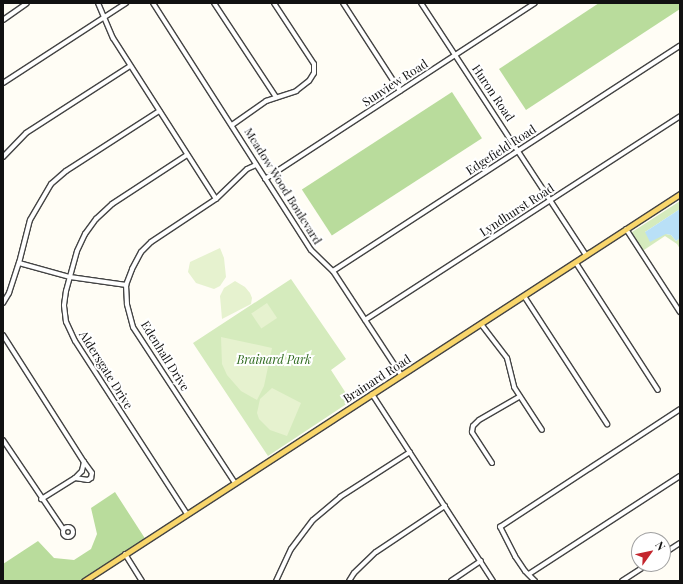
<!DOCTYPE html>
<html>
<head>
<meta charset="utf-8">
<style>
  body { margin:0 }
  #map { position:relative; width:683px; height:584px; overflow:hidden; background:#fffdf5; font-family:"Playfair Display",serif }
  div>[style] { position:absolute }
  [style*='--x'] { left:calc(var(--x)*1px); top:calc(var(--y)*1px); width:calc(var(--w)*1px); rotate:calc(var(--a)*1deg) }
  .green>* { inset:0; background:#d5ebbd }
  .forest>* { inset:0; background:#b9dc9c; transform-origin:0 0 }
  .pitch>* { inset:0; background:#e6f2cf; transform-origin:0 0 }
  .water>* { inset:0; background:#b9e0f7 }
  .roads { filter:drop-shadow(1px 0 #444) drop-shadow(-1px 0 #444) drop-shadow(0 1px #444) drop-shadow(0 -1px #444) }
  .minor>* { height:4px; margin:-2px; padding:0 2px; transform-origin:2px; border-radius:2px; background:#fff }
  .minor>.ring { margin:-2px; padding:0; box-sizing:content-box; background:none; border:4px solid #fff; border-radius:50% }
  .major>* { height:5px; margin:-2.5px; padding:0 2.5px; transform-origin:2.5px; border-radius:2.5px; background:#f9d66b }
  span { translate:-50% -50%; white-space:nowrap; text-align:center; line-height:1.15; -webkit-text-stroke:4px #fff; paint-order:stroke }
  .street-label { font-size:12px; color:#111 }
  .park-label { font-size:12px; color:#2f6b1f; font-style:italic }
  .frame { position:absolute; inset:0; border:4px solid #111; pointer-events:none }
  .north { position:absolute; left:631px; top:532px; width:40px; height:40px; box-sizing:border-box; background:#fff; border:1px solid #a0a0a0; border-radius:50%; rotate:57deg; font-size:11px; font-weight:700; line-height:16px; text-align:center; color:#111 }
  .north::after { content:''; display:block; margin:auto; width:14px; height:18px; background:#c4262e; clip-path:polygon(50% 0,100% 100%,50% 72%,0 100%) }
</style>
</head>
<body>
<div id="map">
  <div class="green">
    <i style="clip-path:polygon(680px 201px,680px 209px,645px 232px,666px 234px,671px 235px,676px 241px,680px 238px,680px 249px,677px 244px,665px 236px,641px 252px,629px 234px)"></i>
    <i style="clip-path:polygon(291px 279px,346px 359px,331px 370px,351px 401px,268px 456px,193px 343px)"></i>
  </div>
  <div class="forest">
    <i style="clip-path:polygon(599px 3px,680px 3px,680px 9px,526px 110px,499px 69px)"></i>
    <i style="left:452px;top:92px;width:55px;height:179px;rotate:57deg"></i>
    <i style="clip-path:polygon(115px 492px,146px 540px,84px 581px,3px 581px,3px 564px,38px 541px,54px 558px,74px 560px,91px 549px,97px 534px,91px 508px)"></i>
  </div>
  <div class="pitch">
    <i style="clip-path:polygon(220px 248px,224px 258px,226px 277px,220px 286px,214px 289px,196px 283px,188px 272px,190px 262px)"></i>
    <i style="clip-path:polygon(235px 281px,245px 287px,250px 293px,252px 298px,251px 304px,222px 319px,220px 296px,224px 288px)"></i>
    <i style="left:267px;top:303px;width:18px;height:19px;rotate:56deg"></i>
    <i style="clip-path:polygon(221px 337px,272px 348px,264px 386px,257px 400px,241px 391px,227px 375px,222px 364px)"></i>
    <i style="clip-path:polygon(272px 388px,301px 403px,287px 436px,270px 430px,259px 419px,257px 413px,260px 399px)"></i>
  </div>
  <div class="water">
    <i style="clip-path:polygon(680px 209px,680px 238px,676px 241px,671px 235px,666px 234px,650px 242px,645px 232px)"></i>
  </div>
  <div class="roads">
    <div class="minor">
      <i style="--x:98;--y:3;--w:38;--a:67"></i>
      <i style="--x:113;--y:38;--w:191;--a:57.4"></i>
      <i style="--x:153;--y:3;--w:293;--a:57.4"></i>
      <i style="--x:311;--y:250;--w:30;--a:44"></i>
      <i style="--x:333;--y:271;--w:124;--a:56.8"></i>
      <i style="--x:214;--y:3;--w:113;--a:56.6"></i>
      <i style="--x:343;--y:3;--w:105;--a:57.1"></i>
      <i style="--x:421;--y:3;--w:301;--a:56.8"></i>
      <i style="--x:3;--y:20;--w:29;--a:-35"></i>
      <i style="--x:3;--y:83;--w:147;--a:-33"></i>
      <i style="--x:232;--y:125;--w:42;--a:-35.2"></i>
      <i style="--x:266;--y:101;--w:32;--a:-18"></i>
      <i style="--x:296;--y:91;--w:16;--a:-38"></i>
      <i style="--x:309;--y:81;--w:9;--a:-58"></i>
      <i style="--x:314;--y:73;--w:9;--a:-90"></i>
      <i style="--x:314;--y:64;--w:73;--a:-123.3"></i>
      <i style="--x:3;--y:157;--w:33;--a:-46"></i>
      <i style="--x:26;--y:133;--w:124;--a:-32.8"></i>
      <i style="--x:265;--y:179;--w:322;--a:-33.1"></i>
      <i style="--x:626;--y:229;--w:99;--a:57"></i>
      <i style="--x:19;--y:263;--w:53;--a:15.4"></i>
      <i style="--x:70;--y:277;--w:57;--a:8.1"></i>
      <i style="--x:576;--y:263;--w:151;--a:57.2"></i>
      <i style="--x:333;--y:271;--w:414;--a:-33"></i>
      <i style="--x:524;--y:296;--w:153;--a:57"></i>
      <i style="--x:3;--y:303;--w:12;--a:-59"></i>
      <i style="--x:9;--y:293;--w:32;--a:-72"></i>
      <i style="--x:19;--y:263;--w:44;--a:-75.7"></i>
      <i style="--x:30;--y:220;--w:42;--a:-59.7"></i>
      <i style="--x:51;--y:184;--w:20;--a:-41"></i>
      <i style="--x:66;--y:171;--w:111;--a:-32.8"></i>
      <i style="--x:365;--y:320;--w:375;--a:-32.9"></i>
      <i style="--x:481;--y:324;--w:43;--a:52.6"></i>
      <i style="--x:507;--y:358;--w:30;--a:76"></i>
      <i style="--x:514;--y:387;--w:51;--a:56.9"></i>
      <i style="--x:3;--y:335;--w:151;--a:57.5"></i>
      <i style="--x:84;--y:462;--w:9;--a:103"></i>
      <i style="--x:82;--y:471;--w:10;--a:135"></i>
      <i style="--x:75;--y:478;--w:40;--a:148"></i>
      <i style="--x:372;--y:394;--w:223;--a:57.1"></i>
      <i style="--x:3;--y:440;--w:107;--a:56"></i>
      <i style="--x:492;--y:463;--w:37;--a:-123"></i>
      <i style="--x:472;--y:432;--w:6;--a:-81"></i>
      <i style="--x:473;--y:426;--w:8;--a:-45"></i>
      <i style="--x:479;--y:420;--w:46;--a:-29.9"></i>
      <i style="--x:75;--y:478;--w:13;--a:9"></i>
      <i style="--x:88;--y:480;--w:4;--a:-34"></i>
      <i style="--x:91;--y:478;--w:5;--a:-79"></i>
      <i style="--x:92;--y:473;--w:14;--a:-126"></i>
      <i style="--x:235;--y:483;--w:186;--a:-123.2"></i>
      <i style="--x:133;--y:327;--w:24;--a:-105"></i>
      <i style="--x:127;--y:304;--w:19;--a:-93"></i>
      <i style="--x:126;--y:285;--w:17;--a:-69"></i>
      <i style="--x:132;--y:269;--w:19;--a:-62"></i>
      <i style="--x:141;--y:252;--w:14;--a:-45"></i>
      <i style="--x:151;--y:242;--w:78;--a:-33.5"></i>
      <i style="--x:216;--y:199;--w:43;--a:-44.1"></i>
      <i style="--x:247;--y:169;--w:10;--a:-24"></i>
      <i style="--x:187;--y:514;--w:206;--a:-122.9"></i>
      <i style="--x:75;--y:341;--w:21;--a:-115"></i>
      <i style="--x:66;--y:322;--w:17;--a:-97"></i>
      <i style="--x:64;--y:305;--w:14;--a:-82"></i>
      <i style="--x:66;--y:291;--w:41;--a:-74.6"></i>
      <i style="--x:77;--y:251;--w:19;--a:-65"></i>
      <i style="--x:85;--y:234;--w:19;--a:-54"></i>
      <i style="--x:96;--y:219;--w:22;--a:-43"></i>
      <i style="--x:112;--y:204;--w:90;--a:-33.2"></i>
      <i class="ring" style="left:63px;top:527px;width:6px;height:6px"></i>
      <i style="--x:125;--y:554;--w:32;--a:58"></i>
      <i style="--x:663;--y:554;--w:20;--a:-33"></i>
      <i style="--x:529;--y:574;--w:180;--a:-33"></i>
      <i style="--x:276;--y:581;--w:35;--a:-65"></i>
      <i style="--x:291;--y:549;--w:36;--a:-53"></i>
      <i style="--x:313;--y:520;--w:35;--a:-40"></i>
      <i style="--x:340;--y:497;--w:83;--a:-32.7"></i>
      <i style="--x:349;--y:581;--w:9;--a:-58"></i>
      <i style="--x:354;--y:573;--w:30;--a:-44"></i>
      <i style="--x:376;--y:552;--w:83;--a:-33.7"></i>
      <i style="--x:451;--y:581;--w:36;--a:-34"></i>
      <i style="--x:535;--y:581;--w:14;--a:-135"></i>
      <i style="--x:525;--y:571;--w:18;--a:-124"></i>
      <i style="--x:515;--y:556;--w:33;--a:-117"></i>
      <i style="--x:500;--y:527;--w:215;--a:-33.2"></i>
      <i style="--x:622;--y:581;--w:31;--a:-33"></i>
    </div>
    <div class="major">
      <i style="--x:84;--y:581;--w:711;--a:-33"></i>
    </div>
  </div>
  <div class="street-label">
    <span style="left:395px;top:83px;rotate:-33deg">Sunview Road</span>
    <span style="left:493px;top:93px;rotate:56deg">Huron Road</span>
    <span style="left:501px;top:150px;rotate:-33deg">Edgefield Road</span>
    <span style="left:283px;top:186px;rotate:58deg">Meadow Wood Boulevard</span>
    <span style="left:517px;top:210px;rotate:-33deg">Lyndhurst Road</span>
    <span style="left:165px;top:356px;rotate:58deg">Edenhall Drive</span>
    <span style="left:106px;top:370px;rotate:58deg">Aldersgate Drive</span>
    <span style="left:377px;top:379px;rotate:-33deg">Brainard Road</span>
  </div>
  <div class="park-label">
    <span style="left:274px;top:360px">Brainard Park</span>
  </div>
  <div class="frame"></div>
  <div class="north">N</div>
</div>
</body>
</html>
